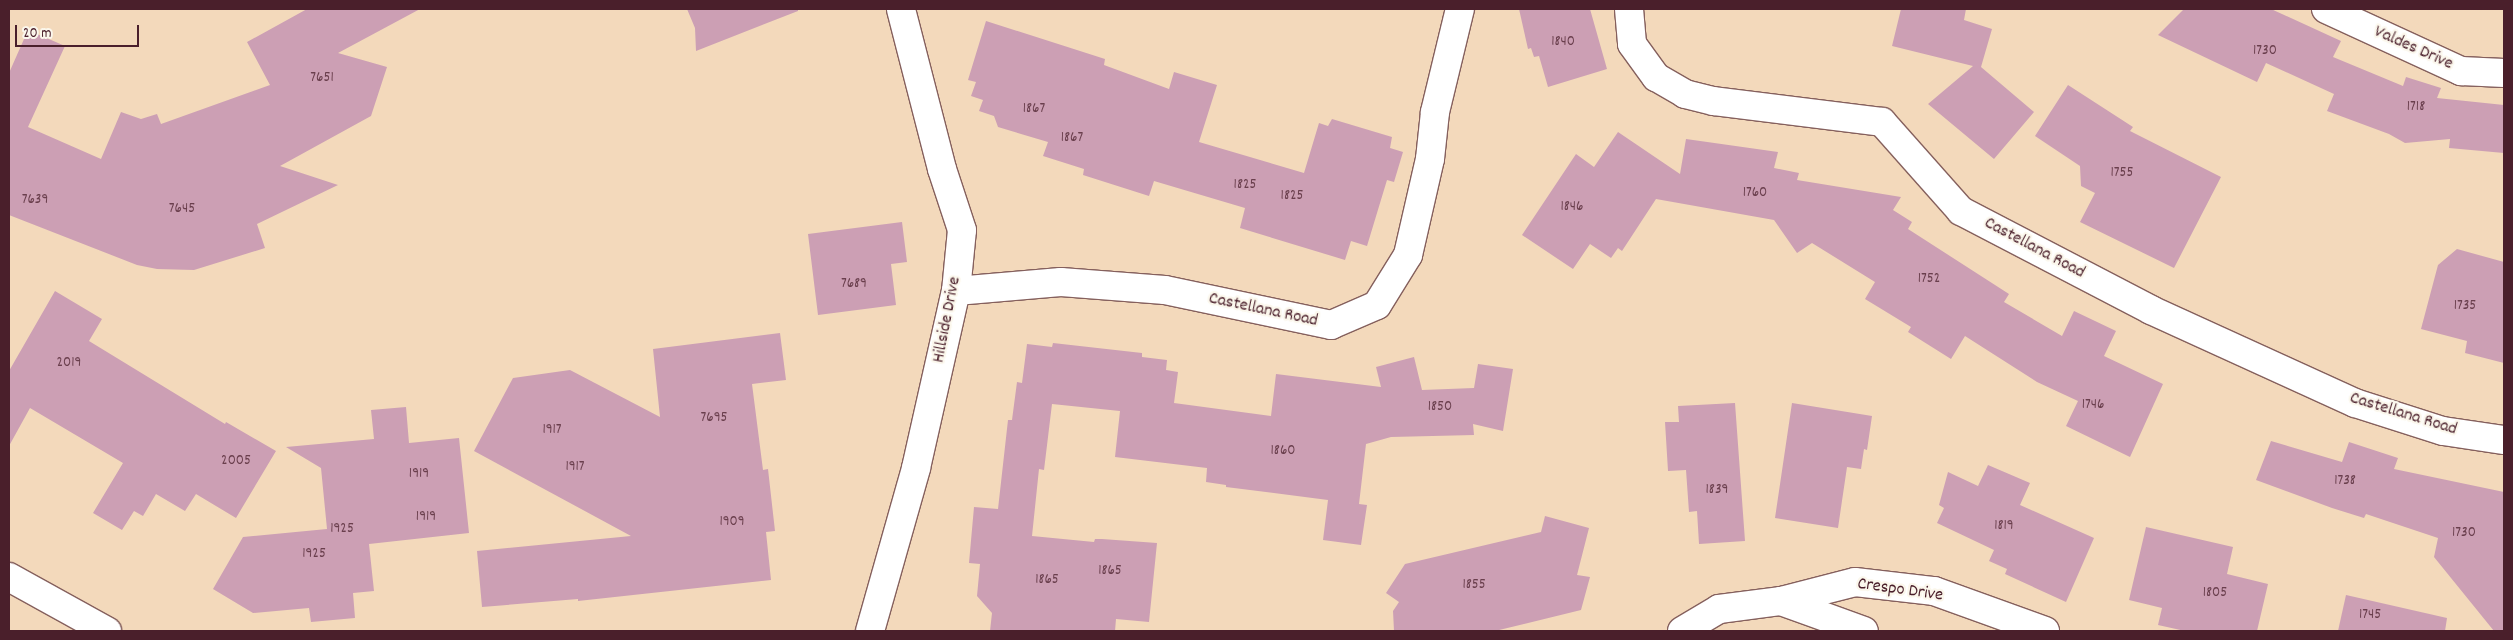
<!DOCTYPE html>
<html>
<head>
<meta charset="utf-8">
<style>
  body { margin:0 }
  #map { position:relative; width:2513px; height:640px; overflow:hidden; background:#f3d9bb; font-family:Dekko,sans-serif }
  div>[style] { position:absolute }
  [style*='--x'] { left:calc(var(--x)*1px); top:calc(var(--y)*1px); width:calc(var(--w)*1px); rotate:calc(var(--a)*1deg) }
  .building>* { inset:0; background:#cc9fb4 }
  .roads { filter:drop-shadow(1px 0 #85605d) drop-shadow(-1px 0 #85605d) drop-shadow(0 1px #85605d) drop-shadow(0 -1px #85605d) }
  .street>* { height:28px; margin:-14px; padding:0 14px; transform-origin:14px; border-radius:14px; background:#fff }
  .secondary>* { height:28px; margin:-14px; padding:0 14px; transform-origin:14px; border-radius:14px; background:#fff }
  span { translate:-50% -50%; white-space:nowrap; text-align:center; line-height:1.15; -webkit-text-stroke:4.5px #fbf7ec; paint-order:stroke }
  .number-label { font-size:15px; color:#6a3f4d }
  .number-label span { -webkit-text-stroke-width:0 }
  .street-label { font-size:18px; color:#4a1f2b }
  .frame { position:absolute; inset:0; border:10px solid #4a1f2b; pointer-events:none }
  .scale { position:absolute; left:15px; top:25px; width:124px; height:22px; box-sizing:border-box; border:2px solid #4a1f2b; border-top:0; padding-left:6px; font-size:15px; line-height:18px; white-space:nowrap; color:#4a1f2b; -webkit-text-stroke:4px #fbf7ec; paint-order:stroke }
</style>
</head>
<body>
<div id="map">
  <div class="building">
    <i style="clip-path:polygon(307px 9px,420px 9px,338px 53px,387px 67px,371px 116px,280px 166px,338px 185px,257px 224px,265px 248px,194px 270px,157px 269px,137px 265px,9px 215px,9px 73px,28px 30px,65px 46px,28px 127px,101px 159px,121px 112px,141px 119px,157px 114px,161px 124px,270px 85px,247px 42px)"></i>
    <i style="clip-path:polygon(687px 9px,798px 9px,798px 11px,696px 51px,695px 28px)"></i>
    <i style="clip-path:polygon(1519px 9px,1590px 9px,1607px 69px,1548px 87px,1539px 56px,1534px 57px,1531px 48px,1528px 49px)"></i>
    <i style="clip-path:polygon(1901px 9px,1966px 9px,1964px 20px,1992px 29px,1981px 67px,2034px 112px,1994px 159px,1928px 104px,1973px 66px,1892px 46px)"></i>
    <i style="clip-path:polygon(2184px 9px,2271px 9px,2341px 41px,2333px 57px,2403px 86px,2406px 77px,2441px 88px,2437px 98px,2504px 105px,2504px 153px,2449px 148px,2450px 139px,2405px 143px,2389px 134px,2327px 111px,2334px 94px,2266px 63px,2257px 82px,2158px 35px)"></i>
    <i style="clip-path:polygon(986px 21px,1105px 59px,1104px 65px,1169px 89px,1174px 72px,1217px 85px,1199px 142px,1304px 173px,1319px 123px,1328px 126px,1332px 119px,1392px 137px,1390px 148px,1403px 152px,1394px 182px,1387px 180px,1367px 246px,1351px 241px,1345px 260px,1240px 228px,1245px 208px,1154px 181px,1149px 196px,1083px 175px,1084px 169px,1043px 156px,1048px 142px,998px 127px,994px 116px,979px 111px,983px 100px,971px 96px,976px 82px,968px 80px)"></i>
    <i style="clip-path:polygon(2068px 85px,2133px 127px,2130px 131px,2221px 177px,2174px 268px,2080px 222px,2095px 193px,2081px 186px,2080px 166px,2035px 136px)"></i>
    <i style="clip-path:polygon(1618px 132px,1680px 174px,1686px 139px,1778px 152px,1774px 168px,1799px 173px,1797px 180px,1901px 197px,1893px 210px,1912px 222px,1908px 229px,2009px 294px,2004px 302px,2062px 336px,2074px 311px,2116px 331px,2104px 356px,2163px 384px,2130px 457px,2066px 426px,2078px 401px,2037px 382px,1965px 336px,1951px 359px,1908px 332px,1911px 327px,1865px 299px,1875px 282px,1812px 243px,1797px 253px,1774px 220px,1656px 199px,1622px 251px,1618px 248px,1611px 258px,1590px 244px,1573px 269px,1522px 235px,1576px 154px,1594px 167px)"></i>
    <i style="clip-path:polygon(902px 222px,907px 262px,891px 264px,896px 305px,818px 315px,808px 234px)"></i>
    <i style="clip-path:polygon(2457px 249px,2504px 262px,2504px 363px,2465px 353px,2467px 341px,2421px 329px,2438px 265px)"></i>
    <i style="clip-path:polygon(55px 291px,102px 319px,89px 341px,225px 424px,226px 422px,276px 451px,236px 518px,196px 494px,185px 511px,156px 494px,143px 516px,134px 511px,122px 530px,93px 513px,123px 463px,30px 408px,9px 446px,9px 371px)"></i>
    <i style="clip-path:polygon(780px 333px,786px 380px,752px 384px,763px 470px,768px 469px,775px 531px,766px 532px,771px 580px,578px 601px,578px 599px,482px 607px,477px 551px,631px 536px,474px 451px,513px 378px,570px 370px,660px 417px,653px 349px)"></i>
    <i style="clip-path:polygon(1053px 343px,1142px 353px,1142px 357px,1167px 360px,1166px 370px,1178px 372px,1174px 403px,1271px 416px,1276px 374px,1381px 387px,1376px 367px,1414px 357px,1422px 390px,1474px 388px,1478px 364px,1513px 369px,1503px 431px,1473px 424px,1474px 435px,1391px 437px,1366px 444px,1359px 504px,1367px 505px,1361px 545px,1323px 540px,1328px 500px,1226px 487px,1226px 485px,1206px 482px,1207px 468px,1115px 457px,1120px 411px,1052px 404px,1044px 470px,1039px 469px,1032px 536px,1094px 542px,1095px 539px,1102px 539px,1157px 543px,1149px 622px,1116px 619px,1115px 631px,990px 631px,992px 613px,977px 596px,980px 564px,969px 563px,974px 507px,998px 509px,1008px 420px,1012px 420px,1017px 382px,1022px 383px,1027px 344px,1052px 347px)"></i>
    <i style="clip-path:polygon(1735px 403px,1745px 541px,1699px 544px,1697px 511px,1689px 512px,1686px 470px,1668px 471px,1665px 422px,1679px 422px,1678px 406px)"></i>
    <i style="clip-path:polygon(1792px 403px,1872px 416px,1867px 450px,1864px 449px,1861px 469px,1847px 467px,1838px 528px,1775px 518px)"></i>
    <i style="clip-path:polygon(406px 407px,409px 443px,459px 438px,469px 533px,369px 544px,374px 591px,353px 593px,355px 618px,311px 622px,309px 608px,253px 613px,213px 589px,243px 537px,327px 529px,321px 468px,286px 447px,374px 439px,371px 410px)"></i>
    <i style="clip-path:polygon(2271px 441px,2342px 462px,2349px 442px,2398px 458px,2394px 469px,2504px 492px,2504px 631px,2494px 631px,2434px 557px,2438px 538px,2366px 514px,2364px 518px,2332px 508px,2256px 480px)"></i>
    <i style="clip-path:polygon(1988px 465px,2030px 483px,2020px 505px,2094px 538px,2066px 602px,2005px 574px,2007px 569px,1989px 561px,1994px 550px,1937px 523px,1944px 508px,1939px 505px,1948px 472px,1978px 486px)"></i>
    <i style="clip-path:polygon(1545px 516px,1589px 528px,1577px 575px,1590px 577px,1581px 610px,1495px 631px,1394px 631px,1393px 611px,1399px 602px,1386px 593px,1405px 564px,1541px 532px)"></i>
    <i style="clip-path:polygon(2146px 527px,2233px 547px,2227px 574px,2268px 584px,2257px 631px,2185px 631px,2158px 625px,2162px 608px,2129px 600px)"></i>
    <i style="clip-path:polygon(2346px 595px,2447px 618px,2445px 631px,2338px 631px)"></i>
  </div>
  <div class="roads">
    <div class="street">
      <i style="--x:1629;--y:9;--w:35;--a:85"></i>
      <i style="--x:1632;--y:44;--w:41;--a:54"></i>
      <i style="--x:1656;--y:77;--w:34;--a:30"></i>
      <i style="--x:1685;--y:94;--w:30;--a:14"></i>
      <i style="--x:1714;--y:101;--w:169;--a:7.1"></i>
      <i style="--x:1882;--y:122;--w:119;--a:48.4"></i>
      <i style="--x:1961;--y:211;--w:214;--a:27.5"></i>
      <i style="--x:2151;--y:310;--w:224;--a:24.5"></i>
      <i style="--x:2355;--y:403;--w:92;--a:17.7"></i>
      <i style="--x:2443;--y:431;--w:62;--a:8.4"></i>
      <i style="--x:2326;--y:9;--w:149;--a:24.7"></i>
      <i style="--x:2461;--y:71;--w:43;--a:2.7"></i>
      <i style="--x:956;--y:291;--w:105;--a:-4.9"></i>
      <i style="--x:1061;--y:282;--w:104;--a:4.4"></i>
      <i style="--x:1165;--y:290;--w:170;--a:11.9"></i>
      <i style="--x:1331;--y:325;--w:50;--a:-23.5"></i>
      <i style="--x:1377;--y:305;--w:59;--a:-58.2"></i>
      <i style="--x:1408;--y:255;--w:98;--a:-77.1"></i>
      <i style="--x:1430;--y:159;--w:47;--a:-83.9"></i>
      <i style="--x:1435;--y:112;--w:106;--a:-76.4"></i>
      <i style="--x:9;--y:577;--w:112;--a:28.9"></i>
      <i style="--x:1781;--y:601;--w:76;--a:-14.4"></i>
      <i style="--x:1855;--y:582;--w:80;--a:6.5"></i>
      <i style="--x:1934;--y:591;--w:118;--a:19.8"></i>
    </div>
    <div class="secondary">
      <i style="--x:870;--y:631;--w:169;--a:-74.2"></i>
      <i style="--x:916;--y:468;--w:181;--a:-77.3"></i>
      <i style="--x:956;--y:291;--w:61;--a:-84.4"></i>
      <i style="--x:962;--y:230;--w:64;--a:-108.2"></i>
      <i style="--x:942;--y:169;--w:165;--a:-104.4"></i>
      <i style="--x:1682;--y:631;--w:43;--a:-30.7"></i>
      <i style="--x:1719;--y:609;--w:63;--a:-7.4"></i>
      <i style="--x:1781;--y:601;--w:88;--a:19.9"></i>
    </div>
  </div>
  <div class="number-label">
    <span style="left:1563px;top:43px">1840</span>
    <span style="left:2265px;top:52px">1730</span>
    <span style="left:322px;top:79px">7651</span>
    <span style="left:2416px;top:108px">1718</span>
    <span style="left:1034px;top:110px">1867</span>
    <span style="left:1072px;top:139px">1867</span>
    <span style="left:2122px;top:174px">1755</span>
    <span style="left:1245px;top:186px">1825</span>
    <span style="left:1755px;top:194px">1760</span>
    <span style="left:1292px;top:197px">1825</span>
    <span style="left:35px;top:201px">7639</span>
    <span style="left:1572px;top:208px">1846</span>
    <span style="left:182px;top:210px">7645</span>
    <span style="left:1929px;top:280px">1752</span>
    <span style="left:854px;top:285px">7689</span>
    <span style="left:2465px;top:307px">1735</span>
    <span style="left:69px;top:364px">2019</span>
    <span style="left:2093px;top:406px">1746</span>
    <span style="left:1440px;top:408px">1850</span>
    <span style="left:714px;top:419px">7695</span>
    <span style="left:552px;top:431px">1917</span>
    <span style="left:1283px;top:452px">1860</span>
    <span style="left:236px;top:462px">2005</span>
    <span style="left:575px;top:468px">1917</span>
    <span style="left:419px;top:475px">1919</span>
    <span style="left:2345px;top:482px">1738</span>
    <span style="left:1717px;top:491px">1839</span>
    <span style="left:426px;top:518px">1919</span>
    <span style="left:732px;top:523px">1909</span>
    <span style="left:2004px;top:527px">1819</span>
    <span style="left:342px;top:530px">1925</span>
    <span style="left:2464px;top:534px">1730</span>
    <span style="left:314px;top:555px">1925</span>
    <span style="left:1110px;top:572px">1865</span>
    <span style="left:1047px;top:581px">1865</span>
    <span style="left:1474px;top:586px">1855</span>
    <span style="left:2215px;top:594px">1805</span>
    <span style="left:2370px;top:616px">1745</span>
  </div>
  <div class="street-label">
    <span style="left:2413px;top:49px;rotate:24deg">Valdes Drive</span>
    <span style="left:2034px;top:249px;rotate:28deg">Castellana Road</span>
    <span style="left:1263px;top:311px;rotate:12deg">Castellana Road</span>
    <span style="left:948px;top:320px;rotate:-79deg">Hillside Drive</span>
    <span style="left:2403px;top:415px;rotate:17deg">Castellana Road</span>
    <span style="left:1900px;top:591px;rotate:8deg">Crespo Drive</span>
  </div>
  <div class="frame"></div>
  <div class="scale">20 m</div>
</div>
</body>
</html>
